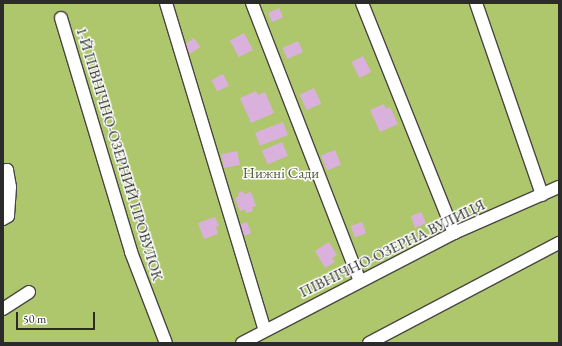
<!DOCTYPE html>
<html>
<head>
<meta charset="utf-8">
<style>
  body { margin:0 }
  #map { position:relative; width:562px; height:346px; overflow:hidden; background:#f0debd; font-family:"EB Garamond",serif }
  div>[style] { position:absolute }
  [style*='--x'] { left:calc(var(--x)*1px); top:calc(var(--y)*1px); width:calc(var(--w)*1px); rotate:calc(var(--a)*1deg) }
  .green>* { inset:0; background:#aec76c; transform-origin:0 0 }
  .building>* { inset:0; background:#dab1dc; transform-origin:0 0 }
  .roads { filter:drop-shadow(1px 0 #494641) drop-shadow(-1px 0 #494641) drop-shadow(0 1px #494641) drop-shadow(0 -1px #494641) }
  .minor>* { height:12px; margin:-6px; padding:0 6px; transform-origin:6px; border-radius:6px; background:#fff }
  span { translate:-50% -50%; white-space:nowrap; text-align:center; line-height:1.15; -webkit-text-stroke:3px #fff; paint-order:stroke }
  .street-label { font-size:15px; color:#2b2b2b }
  .park-label { font-size:15px; color:#525a3e }
  .frame { position:absolute; inset:0; border:4px solid #2b2b2b; pointer-events:none }
  .scale { position:absolute; left:16px; top:312px; width:79px; height:18px; box-sizing:border-box; border:2px solid #2b2b2b; border-top:0; padding-left:5px; font-size:12px; line-height:14px; white-space:nowrap; color:#2b2b2b; -webkit-text-stroke:3px #fff; paint-order:stroke }
</style>
</head>
<body>
<div id="map">
  <div class="green">
    <i style="left:3px;top:3px;width:556px;height:340px"></i>
  </div>
  <div class="building">
    <i style="left:279px;top:8px;width:10px;height:12px;rotate:66deg"></i>
    <i style="left:244px;top:33px;width:19px;height:16px;rotate:62deg"></i>
    <i style="left:194px;top:38px;width:11px;height:12px;rotate:56deg"></i>
    <i style="left:298px;top:41px;width:12px;height:17px;rotate:66deg"></i>
    <i style="left:363px;top:56px;width:18px;height:13px;rotate:63deg"></i>
    <i style="left:223px;top:74px;width:13px;height:13px;rotate:63deg"></i>
    <i style="left:314px;top:88px;width:17px;height:16px;rotate:65deg"></i>
    <i style="clip-path:polygon(256px 91px,258px 95px,265px 92px,274px 113px,251px 123px,240px 98px)"></i>
    <i style="clip-path:polygon(384px 104px,386px 109px,390px 107px,398px 124px,380px 132px,370px 110px)"></i>
    <i style="left:283px;top:122px;width:14px;height:30px;rotate:69deg"></i>
    <i style="left:282px;top:142px;width:15px;height:22px;rotate:67deg"></i>
    <i style="left:335px;top:150px;width:16px;height:15px;rotate:68deg"></i>
    <i style="left:237px;top:151px;width:14px;height:16px;rotate:78deg"></i>
    <i style="clip-path:polygon(243px 191px,244px 194px,251px 192px,256px 206px,252px 207px,253px 211px,246px 213px,245px 209px,240px 211px,235px 198px,239px 196px,238px 193px)"></i>
    <i style="clip-path:polygon(421px 212px,426px 223px,415px 228px,411px 216px)"></i>
    <i style="clip-path:polygon(215px 217px,219px 226px,216px 227px,218px 234px,204px 239px,198px 223px)"></i>
    <i style="left:247px;top:222px;width:12px;height:10px;rotate:70deg"></i>
    <i style="left:362px;top:222px;width:12px;height:12px;rotate:70deg"></i>
    <i style="clip-path:polygon(329px 242px,337px 255px,332px 258px,335px 262px,325px 268px,315px 251px)"></i>
  </div>
  <div class="roads">
    <div class="minor">
      <i style="--x:166;--y:3;--w:342;--a:73.2"></i>
      <i style="--x:252;--y:3;--w:298;--a:68.8"></i>
      <i style="--x:362;--y:3;--w:248;--a:68.2"></i>
      <i style="--x:476;--y:3;--w:203;--a:71"></i>
      <i style="--x:61;--y:18;--w:244;--a:73.3"></i>
      <i style="--x:131;--y:252;--w:97;--a:69"></i>
      <i style="--x:3;--y:173;--w:5;--a:-37"></i>
      <i style="--x:7;--y:170;--w:17;--a:80"></i>
      <i style="--x:10;--y:187;--w:29;--a:94"></i>
      <i style="--x:8;--y:216;--w:6;--a:149"></i>
      <i style="--x:3;--y:309;--w:31;--a:-33"></i>
      <i style="--x:242;--y:343;--w:239;--a:-27.4"></i>
      <i style="--x:454;--y:233;--w:115;--a:-23.7"></i>
      <i style="--x:369;--y:343;--w:215;--a:-27.8"></i>
    </div>
  </div>
  <div class="street-label">
    <span style="left:120px;top:154px;rotate:73deg">1-Й ПІВНІЧНО-ОЗЕРНИЙ ПРОВУЛОК</span>
    <span style="left:392px;top:248px;rotate:-26deg">ПІВНІЧНО-ОЗЕРНА ВУЛИЦЯ</span>
  </div>
  <div class="park-label">
    <span style="left:281px;top:173px">Нижні Сади</span>
  </div>
  <div class="frame"></div>
  <div class="scale">50 m</div>
</div>
</body>
</html>
